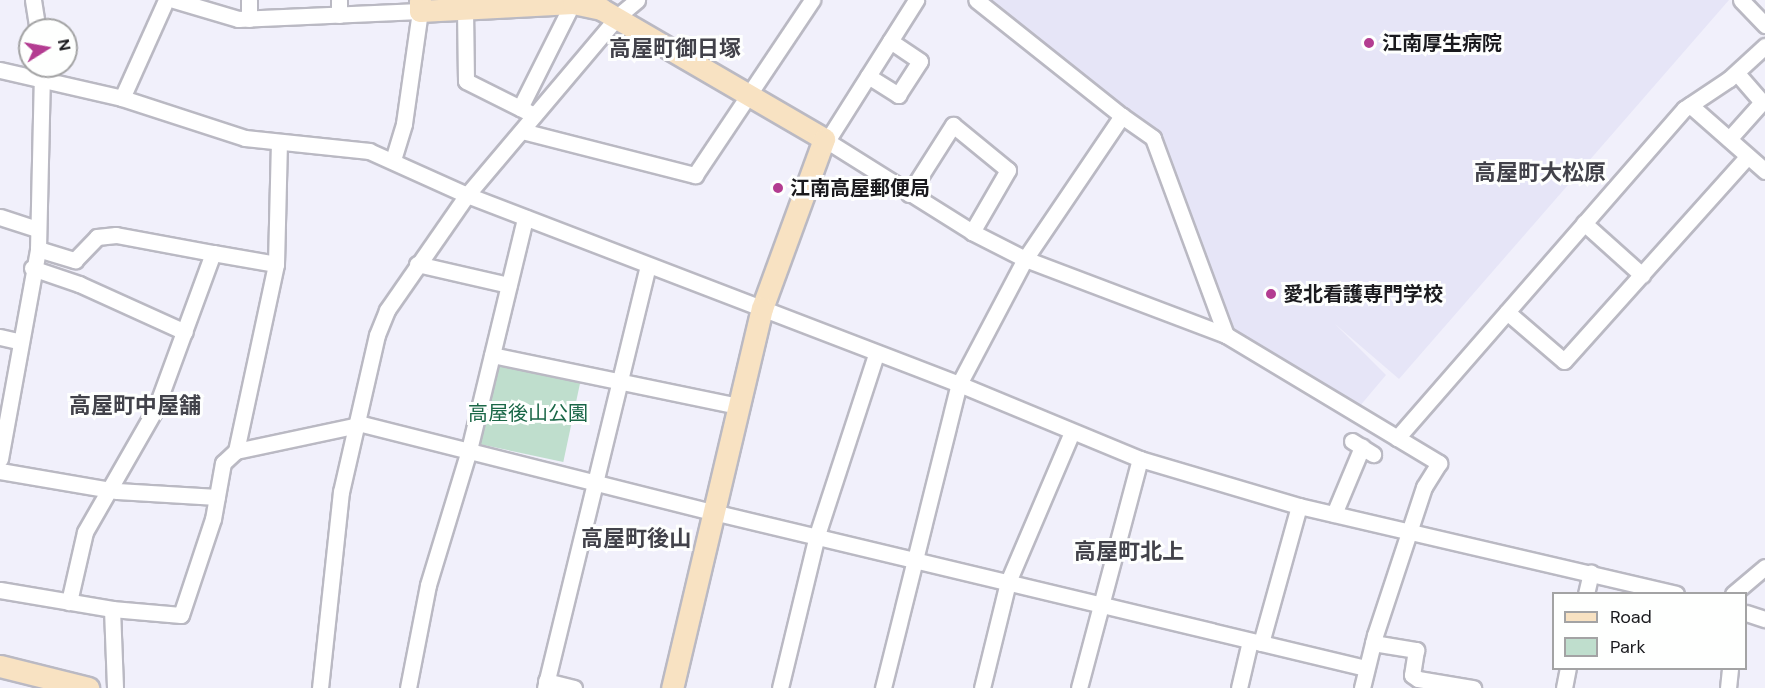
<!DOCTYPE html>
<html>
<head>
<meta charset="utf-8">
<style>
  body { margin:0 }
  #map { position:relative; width:1765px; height:688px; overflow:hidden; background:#f1f0fb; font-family:"DM Sans","Noto Sans JP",sans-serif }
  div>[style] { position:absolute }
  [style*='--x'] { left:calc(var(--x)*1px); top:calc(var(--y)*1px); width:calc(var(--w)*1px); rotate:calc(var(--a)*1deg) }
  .built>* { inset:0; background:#e6e5f7 }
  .green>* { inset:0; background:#bfdecd; transform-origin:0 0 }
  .roads { filter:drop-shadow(2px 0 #bab9c3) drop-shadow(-2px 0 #bab9c3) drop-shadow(0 2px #bab9c3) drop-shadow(0 -2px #bab9c3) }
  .street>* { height:15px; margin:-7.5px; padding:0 7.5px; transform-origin:7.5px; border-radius:7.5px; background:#fff }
  .secondary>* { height:21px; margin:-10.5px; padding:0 10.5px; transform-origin:10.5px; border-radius:10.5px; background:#f8e2c2 }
  .dots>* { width:16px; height:16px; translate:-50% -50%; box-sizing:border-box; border:3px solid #fefffe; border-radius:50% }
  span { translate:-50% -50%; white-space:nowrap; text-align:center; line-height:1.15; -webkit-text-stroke:6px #fefffe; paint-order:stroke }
  .poi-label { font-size:20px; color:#1a1a1e; font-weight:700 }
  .left { translate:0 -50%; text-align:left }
  .park-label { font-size:20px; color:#1a6747 }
  .quarter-label { font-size:22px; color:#42424a; font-weight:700 }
  .legend { position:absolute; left:1552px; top:592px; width:195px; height:78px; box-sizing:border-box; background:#fefffe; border:2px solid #a3a3a4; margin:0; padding:8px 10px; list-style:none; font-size:18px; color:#1a1a1e }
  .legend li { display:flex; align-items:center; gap:12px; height:30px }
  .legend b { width:30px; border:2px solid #a3a3a4 }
  .north { position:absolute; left:18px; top:18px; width:60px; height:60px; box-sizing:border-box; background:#fefffe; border:2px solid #a3a3a4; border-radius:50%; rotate:79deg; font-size:16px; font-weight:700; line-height:24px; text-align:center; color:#1a1a1e }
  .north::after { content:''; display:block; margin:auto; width:21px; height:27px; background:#b33c91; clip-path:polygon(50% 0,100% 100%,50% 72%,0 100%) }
</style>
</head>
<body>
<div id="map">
  <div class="built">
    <i style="clip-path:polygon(978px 0,1729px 0,1399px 379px,1335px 324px,1386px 375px,1354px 413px,1226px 335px,1153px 138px)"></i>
  </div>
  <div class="green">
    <i style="left:497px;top:365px;width:85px;height:81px;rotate:12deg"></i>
  </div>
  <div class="roads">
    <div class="street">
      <i style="--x:33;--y:0;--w:30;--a:81"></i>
      <i style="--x:174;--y:0;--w:67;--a:16.5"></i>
      <i style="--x:238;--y:19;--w:182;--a:-2.5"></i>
      <i style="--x:420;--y:11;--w:114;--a:98.1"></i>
      <i style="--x:404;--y:124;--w:37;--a:107"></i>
      <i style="--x:339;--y:0;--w:15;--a:90"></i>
      <i style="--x:1741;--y:0;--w:35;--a:46"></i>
      <i style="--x:465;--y:9;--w:72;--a:89.2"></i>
      <i style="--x:466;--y:81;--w:76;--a:26.6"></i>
      <i style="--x:249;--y:19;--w:19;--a:-90"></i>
      <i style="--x:0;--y:70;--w:125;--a:12.9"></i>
      <i style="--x:122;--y:98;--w:129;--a:18"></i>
      <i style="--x:245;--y:138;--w:125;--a:6"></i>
      <i style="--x:369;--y:151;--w:107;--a:24.2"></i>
      <i style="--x:467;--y:195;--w:527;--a:21.01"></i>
      <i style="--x:959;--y:384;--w:196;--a:22.5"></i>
      <i style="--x:1140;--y:459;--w:166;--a:16.5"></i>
      <i style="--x:1299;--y:506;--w:387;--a:13.1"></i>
      <i style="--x:868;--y:76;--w:36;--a:32"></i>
      <i style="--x:898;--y:95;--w:40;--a:-57.1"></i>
      <i style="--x:920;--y:61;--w:36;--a:-146"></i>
      <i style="--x:122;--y:98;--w:107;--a:-65.8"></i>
      <i style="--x:1690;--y:105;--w:100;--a:41.3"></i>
      <i style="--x:520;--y:108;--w:121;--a:-63.4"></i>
      <i style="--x:1122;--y:116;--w:38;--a:35"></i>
      <i style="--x:1153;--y:138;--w:210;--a:69.7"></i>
      <i style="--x:1226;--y:335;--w:249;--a:31"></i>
      <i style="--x:1439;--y:463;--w:28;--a:122"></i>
      <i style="--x:1424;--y:487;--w:156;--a:108.3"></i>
      <i style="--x:1375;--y:635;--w:55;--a:103.8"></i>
      <i style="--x:522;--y:131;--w:179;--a:14.3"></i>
      <i style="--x:695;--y:175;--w:211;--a:-56.2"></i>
      <i style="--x:824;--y:139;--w:175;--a:32.1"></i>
      <i style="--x:972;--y:232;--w:59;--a:27"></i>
      <i style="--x:1025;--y:259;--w:215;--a:20.7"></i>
      <i style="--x:1729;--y:139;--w:50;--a:-48.3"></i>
      <i style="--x:1762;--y:102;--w:38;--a:-131"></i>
      <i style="--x:827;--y:141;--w:167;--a:-57.7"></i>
      <i style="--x:909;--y:194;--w:82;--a:-57.5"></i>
      <i style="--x:953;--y:125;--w:71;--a:39.3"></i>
      <i style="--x:1008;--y:170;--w:72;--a:120.1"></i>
      <i style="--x:0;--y:217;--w:40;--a:18"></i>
      <i style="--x:1584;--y:223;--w:78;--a:41.9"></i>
      <i style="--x:38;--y:249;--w:39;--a:17"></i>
      <i style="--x:75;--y:260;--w:32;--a:-46"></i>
      <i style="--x:97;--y:237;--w:19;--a:-6"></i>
      <i style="--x:116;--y:235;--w:99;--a:10.5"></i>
      <i style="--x:213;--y:253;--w:165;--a:110.2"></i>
      <i style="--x:156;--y:408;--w:143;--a:119.8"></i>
      <i style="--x:85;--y:532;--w:72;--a:102.9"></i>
      <i style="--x:213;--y:253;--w:64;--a:9.9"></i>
      <i style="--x:417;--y:264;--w:94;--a:12.9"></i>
      <i style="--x:32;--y:268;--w:50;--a:18.8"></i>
      <i style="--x:79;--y:284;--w:116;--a:24.4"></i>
      <i style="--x:1507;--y:312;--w:75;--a:40.7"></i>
      <i style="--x:1564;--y:361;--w:275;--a:-48.1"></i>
      <i style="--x:0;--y:337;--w:18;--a:13"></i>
      <i style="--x:492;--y:355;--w:252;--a:11.7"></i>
      <i style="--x:358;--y:423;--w:366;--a:14.1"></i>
      <i style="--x:713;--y:512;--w:671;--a:13.44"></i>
      <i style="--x:1397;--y:438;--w:437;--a:-48.9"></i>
      <i style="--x:1684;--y:109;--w:54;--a:-33.7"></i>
      <i style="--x:1729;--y:79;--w:49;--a:-42.5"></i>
      <i style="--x:1352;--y:441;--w:25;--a:32"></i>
      <i style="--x:236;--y:451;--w:125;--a:-12"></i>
      <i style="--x:0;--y:459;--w:213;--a:-79.7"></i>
      <i style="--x:38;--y:249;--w:183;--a:-88.7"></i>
      <i style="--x:0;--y:471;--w:119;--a:9.7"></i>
      <i style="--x:117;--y:491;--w:100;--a:3.4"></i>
      <i style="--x:1334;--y:514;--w:73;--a:-67.3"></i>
      <i style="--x:0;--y:590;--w:114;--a:9.6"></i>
      <i style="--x:112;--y:609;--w:69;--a:5"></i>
      <i style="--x:181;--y:615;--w:101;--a:-71.6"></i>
      <i style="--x:213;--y:519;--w:57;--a:-79.9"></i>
      <i style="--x:223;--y:463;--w:18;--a:-43"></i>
      <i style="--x:236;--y:451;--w:191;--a:-77.9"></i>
      <i style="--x:276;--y:264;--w:121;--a:-88.6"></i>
      <i style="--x:1586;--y:594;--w:22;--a:-77"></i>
      <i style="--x:1733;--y:594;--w:42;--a:-40.2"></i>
      <i style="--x:112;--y:609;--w:79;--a:87.8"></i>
      <i style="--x:1746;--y:613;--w:20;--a:18"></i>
      <i style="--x:1261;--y:643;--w:142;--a:-74.5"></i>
      <i style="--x:1373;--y:643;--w:44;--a:9.2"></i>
      <i style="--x:1416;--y:650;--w:25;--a:99"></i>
      <i style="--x:1412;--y:675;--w:7;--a:34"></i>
      <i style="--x:1418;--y:679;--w:56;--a:9.3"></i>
      <i style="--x:546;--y:681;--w:29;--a:14"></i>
      <i style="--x:320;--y:688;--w:197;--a:-83.9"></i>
      <i style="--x:341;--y:492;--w:161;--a:-77.1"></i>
      <i style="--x:377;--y:335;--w:27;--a:-68"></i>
      <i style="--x:387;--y:310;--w:140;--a:-55.2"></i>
      <i style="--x:467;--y:195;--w:234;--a:-49.8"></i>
      <i style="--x:618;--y:16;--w:25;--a:-40"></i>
      <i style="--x:408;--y:688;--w:105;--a:-79"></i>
      <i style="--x:428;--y:585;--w:141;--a:-73.1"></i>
      <i style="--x:469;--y:450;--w:239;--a:-76.4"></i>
      <i style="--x:545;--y:688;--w:434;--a:-76.3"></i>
      <i style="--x:780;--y:688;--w:157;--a:-76.4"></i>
      <i style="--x:817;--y:535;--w:190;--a:-71.9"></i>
      <i style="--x:883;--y:688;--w:313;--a:-76"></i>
      <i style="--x:959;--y:384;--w:141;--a:-62.2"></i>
      <i style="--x:1025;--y:259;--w:173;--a:-55.9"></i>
      <i style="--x:1122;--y:116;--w:186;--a:-141.5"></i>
      <i style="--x:982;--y:688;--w:109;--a:-76.2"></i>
      <i style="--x:1008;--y:582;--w:163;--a:-66.9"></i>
      <i style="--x:1079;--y:688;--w:237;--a:-75.1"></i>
      <i style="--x:1239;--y:688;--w:48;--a:-76.8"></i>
      <i style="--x:1564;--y:688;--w:20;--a:-79"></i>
      <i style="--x:1728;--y:688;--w:20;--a:-84"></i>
    </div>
    <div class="secondary">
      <i style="--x:420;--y:0;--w:11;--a:90"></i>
      <i style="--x:420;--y:11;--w:153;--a:-3"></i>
      <i style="--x:573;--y:3;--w:29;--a:12"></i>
      <i style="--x:601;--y:9;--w:258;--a:30.2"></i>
      <i style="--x:824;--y:139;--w:180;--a:110.1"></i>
      <i style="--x:762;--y:308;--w:391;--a:103.3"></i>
      <i style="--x:0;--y:666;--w:91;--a:14"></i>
    </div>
  </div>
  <div class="dots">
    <i style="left:1369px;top:43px;background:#b33c91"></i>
    <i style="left:778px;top:188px;background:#b33c91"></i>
    <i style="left:1271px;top:294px;background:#b33c91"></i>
  </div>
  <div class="poi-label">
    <span class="left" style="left:1382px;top:43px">江南厚生病院</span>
    <span class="left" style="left:790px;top:188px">江南高屋郵便局</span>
    <span class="left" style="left:1283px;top:294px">愛北看護専門学校</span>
  </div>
  <div class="park-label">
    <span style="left:528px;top:413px">高屋後山公園</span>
  </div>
  <div class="quarter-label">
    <span style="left:675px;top:49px">高屋町御日塚</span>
    <span style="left:1540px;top:173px">高屋町大松原</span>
    <span style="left:135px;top:406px">高屋町中屋舗</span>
    <span style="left:636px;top:539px">高屋町後山</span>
    <span style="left:1129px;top:552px">高屋町北上</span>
  </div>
  <ul class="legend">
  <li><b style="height:8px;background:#f8e2c2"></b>Road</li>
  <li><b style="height:16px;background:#bfdecd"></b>Park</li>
  </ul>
  <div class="north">N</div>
</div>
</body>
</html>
